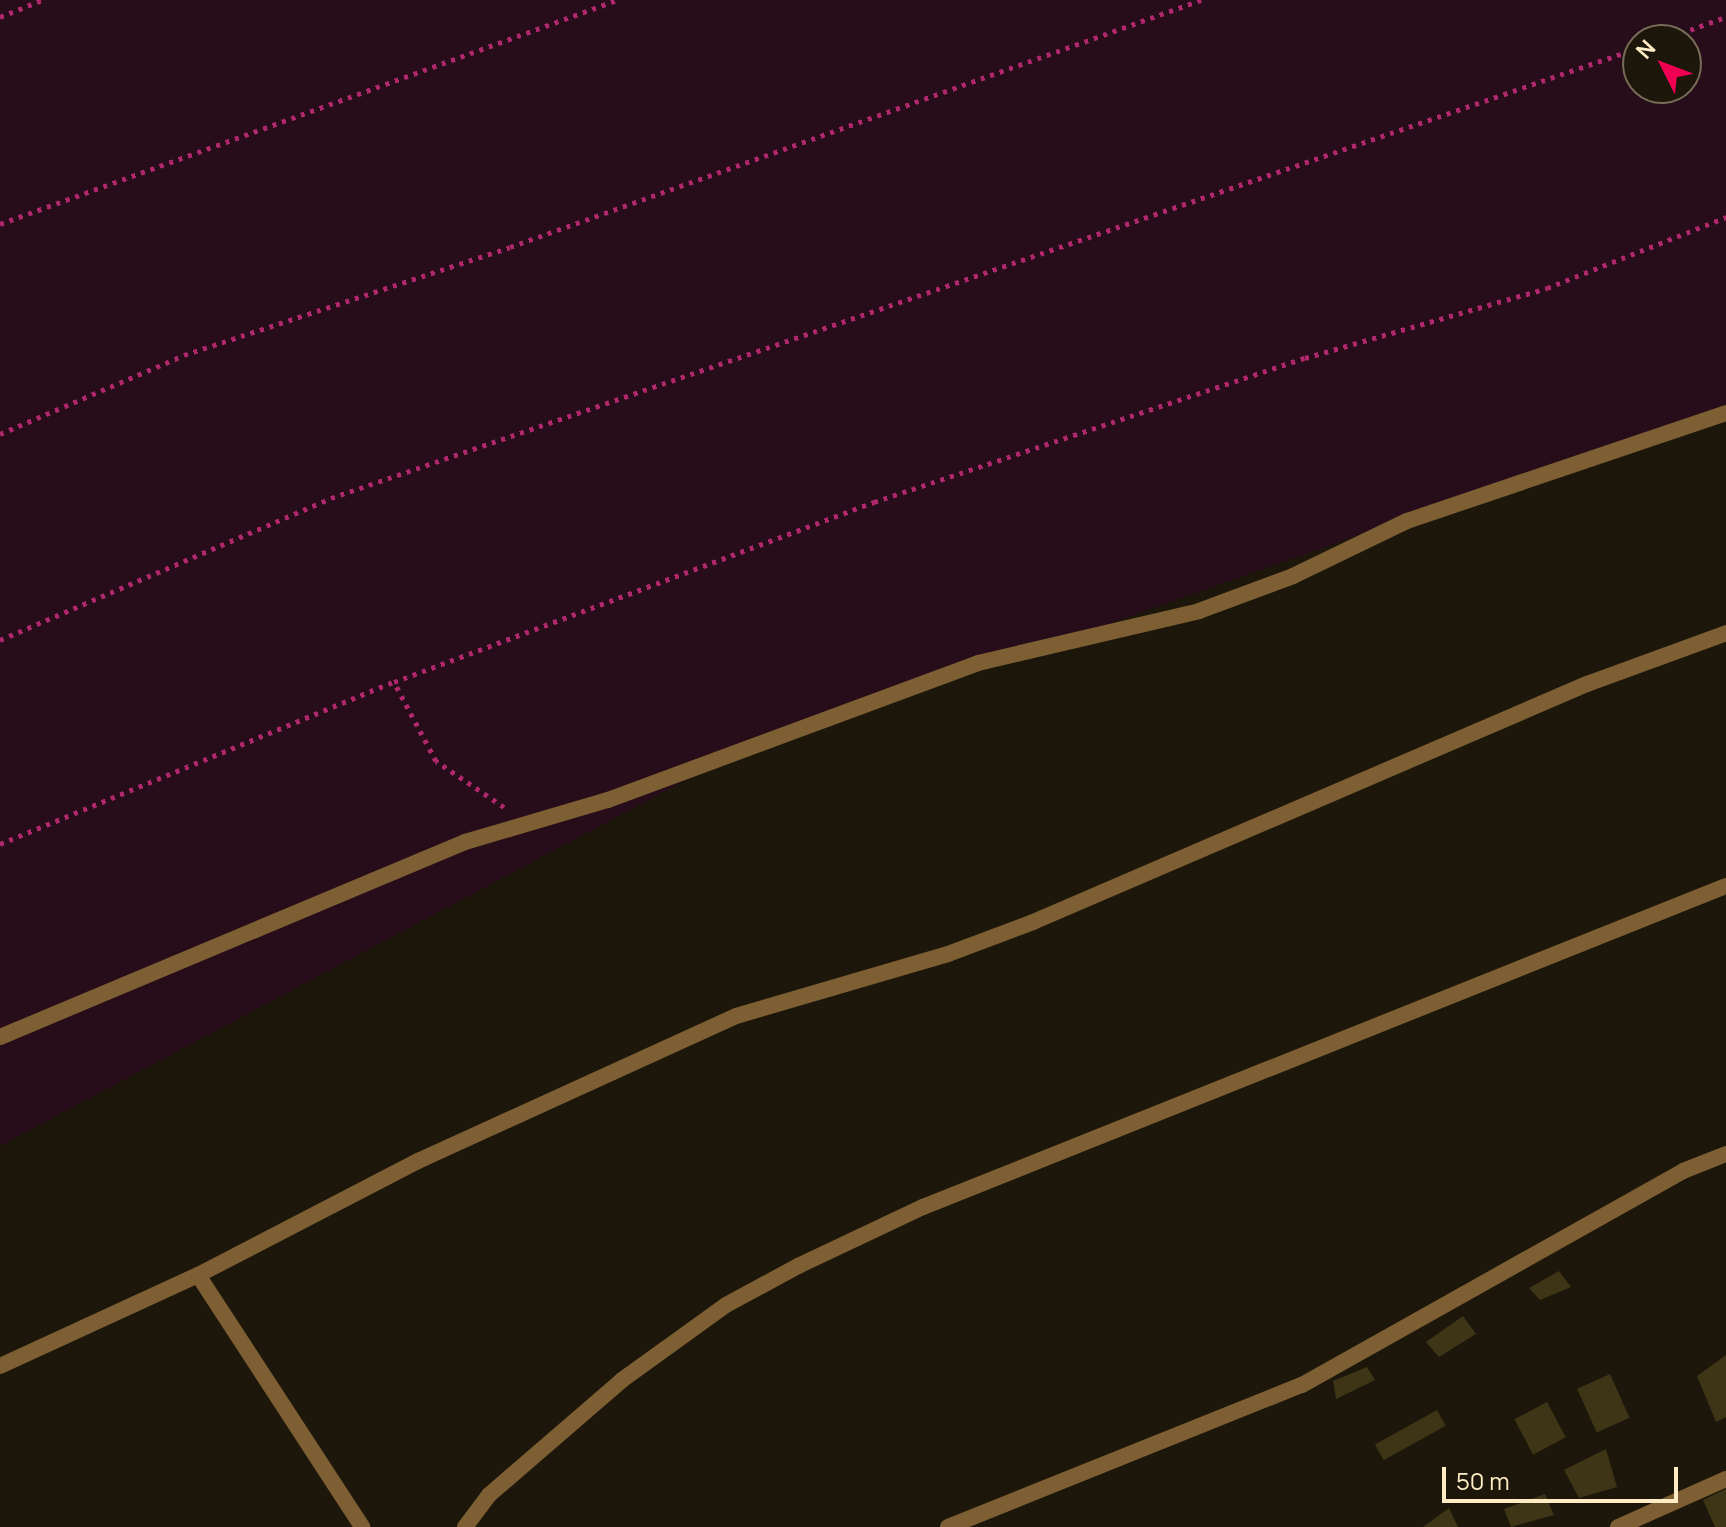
<!DOCTYPE html>
<html>
<head>
<meta charset="utf-8">
<style>
  body { margin:0 }
  #map { position:relative; width:1726px; height:1527px; overflow:hidden; background:#1c170a; font-family:Manrope,sans-serif }
  div>[style] { position:absolute }
  [style*='--x'] { left:calc(var(--x)*1px); top:calc(var(--y)*1px); width:calc(var(--w)*1px); rotate:calc(var(--a)*1deg) }
  .green>* { inset:0; background:#260d19 }
  .building>* { inset:0; background:#3e3416; transform-origin:0 0 }
  .path>* { height:5px; margin-top:-2.5px; transform-origin:0; background:repeating-linear-gradient(90deg,#b1276c 0 4px,transparent 0 10px) }
  .street>* { height:16px; margin:-8px; padding:0 8px; transform-origin:8px; border-radius:8px; background:#7d5f33 }
  span { translate:-50% -50%; white-space:nowrap; text-align:center; line-height:1.15; -webkit-text-stroke:6px #1c170a; paint-order:stroke }
  .north { position:absolute; left:1622px; top:24px; width:80px; height:80px; box-sizing:border-box; background:#1c170a; border:2px solid #776c55; border-radius:50%; rotate:312deg; font-size:22px; font-weight:700; line-height:32px; text-align:center; color:#ffecc5 }
  .north::after { content:''; display:block; margin:auto; width:28px; height:36px; background:#f00052; clip-path:polygon(50% 0,100% 100%,50% 72%,0 100%) }
  .scale { position:absolute; left:1442px; top:1467px; width:236px; height:36px; box-sizing:border-box; border:4px solid #ffecc5; border-top:0; padding-left:10px; font-size:24px; line-height:28px; white-space:nowrap; color:#ffecc5; -webkit-text-stroke:6px #1c170a; paint-order:stroke }
</style>
</head>
<body>
<div id="map">
  <div class="green">
    <i style="clip-path:polygon(evenodd,0 0,1726px 0,1726px 405px,722px 761px,0 1146px,0 0,1638px 40px,1686px 40px,1686px 88px,1638px 88px,1638px 40px)"></i>
  </div>
  <div class="building">
    <i style="clip-path:polygon(1559px 1271px,1571px 1287px,1540px 1300px,1529px 1288px)"></i>
    <i style="clip-path:polygon(1463px 1316px,1476px 1334px,1439px 1357px,1426px 1342px)"></i>
    <i style="clip-path:polygon(1726px 1355px,1726px 1417px,1716px 1422px,1697px 1376px)"></i>
    <i style="clip-path:polygon(1367px 1367px,1375px 1380px,1336px 1399px,1333px 1381px)"></i>
    <i style="left:1610px;top:1374px;width:48px;height:36px;rotate:66deg"></i>
    <i style="left:1547px;top:1402px;width:40px;height:37px;rotate:62deg"></i>
    <i style="left:1437px;top:1410px;width:18px;height:71px;rotate:61deg"></i>
    <i style="clip-path:polygon(1606px 1449px,1617px 1487px,1579px 1498px,1564px 1470px)"></i>
    <i style="clip-path:polygon(1726px 1489px,1726px 1527px,1715px 1527px,1703px 1500px)"></i>
    <i style="clip-path:polygon(1545px 1494px,1554px 1515px,1511px 1527px,1504px 1509px)"></i>
    <i style="clip-path:polygon(1449px 1508px,1458px 1527px,1423px 1527px)"></i>
  </div>
  <div class="path">
    <i style="--x:0;--y:17;--w:45;--a:-22"></i>
    <i style="--x:1662;--y:40;--w:68;--a:-19.8"></i>
    <i style="--x:0;--y:224;--w:656;--a:-19.95"></i>
    <i style="--x:0;--y:434;--w:200;--a:-23.2"></i>
    <i style="--x:184;--y:355;--w:343;--a:-18.3"></i>
    <i style="--x:510;--y:247;--w:734;--a:-19.67"></i>
    <i style="--x:0;--y:640;--w:360;--a:-23.2"></i>
    <i style="--x:331;--y:498;--w:1382;--a:-19"></i>
    <i style="--x:504;--y:807;--w:82;--a:-145.9"></i>
    <i style="--x:436;--y:761;--w:89;--a:-118"></i>
    <i style="--x:394;--y:682;--w:513;--a:-20.56"></i>
    <i style="--x:874;--y:502;--w:454;--a:-18.5"></i>
    <i style="--x:1305;--y:358;--w:252;--a:-16.1"></i>
    <i style="--x:1547;--y:288;--w:193;--a:-21.6"></i>
    <i style="--x:0;--y:844;--w:426;--a:-22.4"></i>
  </div>
  <div class="street">
    <i style="--x:0;--y:1037;--w:504;--a:-22.75"></i>
    <i style="--x:465;--y:842;--w:149;--a:-16.4"></i>
    <i style="--x:608;--y:800;--w:395;--a:-20.3"></i>
    <i style="--x:978;--y:663;--w:227;--a:-13.2"></i>
    <i style="--x:1199;--y:611;--w:100;--a:-20.4"></i>
    <i style="--x:1293;--y:576;--w:127;--a:-25.8"></i>
    <i style="--x:1407;--y:521;--w:337;--a:-18.7"></i>
    <i style="--x:198;--y:1275;--w:248;--a:-27.4"></i>
    <i style="--x:418;--y:1161;--w:349;--a:-24.5"></i>
    <i style="--x:736;--y:1016;--w:221;--a:-16.3"></i>
    <i style="--x:948;--y:954;--w:91;--a:-20.6"></i>
    <i style="--x:1033;--y:922;--w:603;--a:-23.25"></i>
    <i style="--x:1587;--y:684;--w:148;--a:-20.1"></i>
    <i style="--x:0;--y:1366;--w:218;--a:-24.7"></i>
    <i style="--x:198;--y:1275;--w:301;--a:56.9"></i>
    <i style="--x:465;--y:1527;--w:40;--a:-53"></i>
    <i style="--x:489;--y:1495;--w:176;--a:-40.8"></i>
    <i style="--x:622;--y:1380;--w:128;--a:-35.8"></i>
    <i style="--x:726;--y:1305;--w:82;--a:-28.4"></i>
    <i style="--x:798;--y:1266;--w:138;--a:-25.3"></i>
    <i style="--x:923;--y:1207;--w:865;--a:-21.79"></i>
    <i style="--x:948;--y:1527;--w:381;--a:-21.9"></i>
    <i style="--x:1302;--y:1385;--w:437;--a:-29.3"></i>
    <i style="--x:1683;--y:1171;--w:46;--a:-21.6"></i>
    <i style="--x:1618;--y:1527;--w:118;--a:-24"></i>
  </div>
  <div class="north">N</div>
  <div class="scale">50 m</div>
</div>
</body>
</html>
